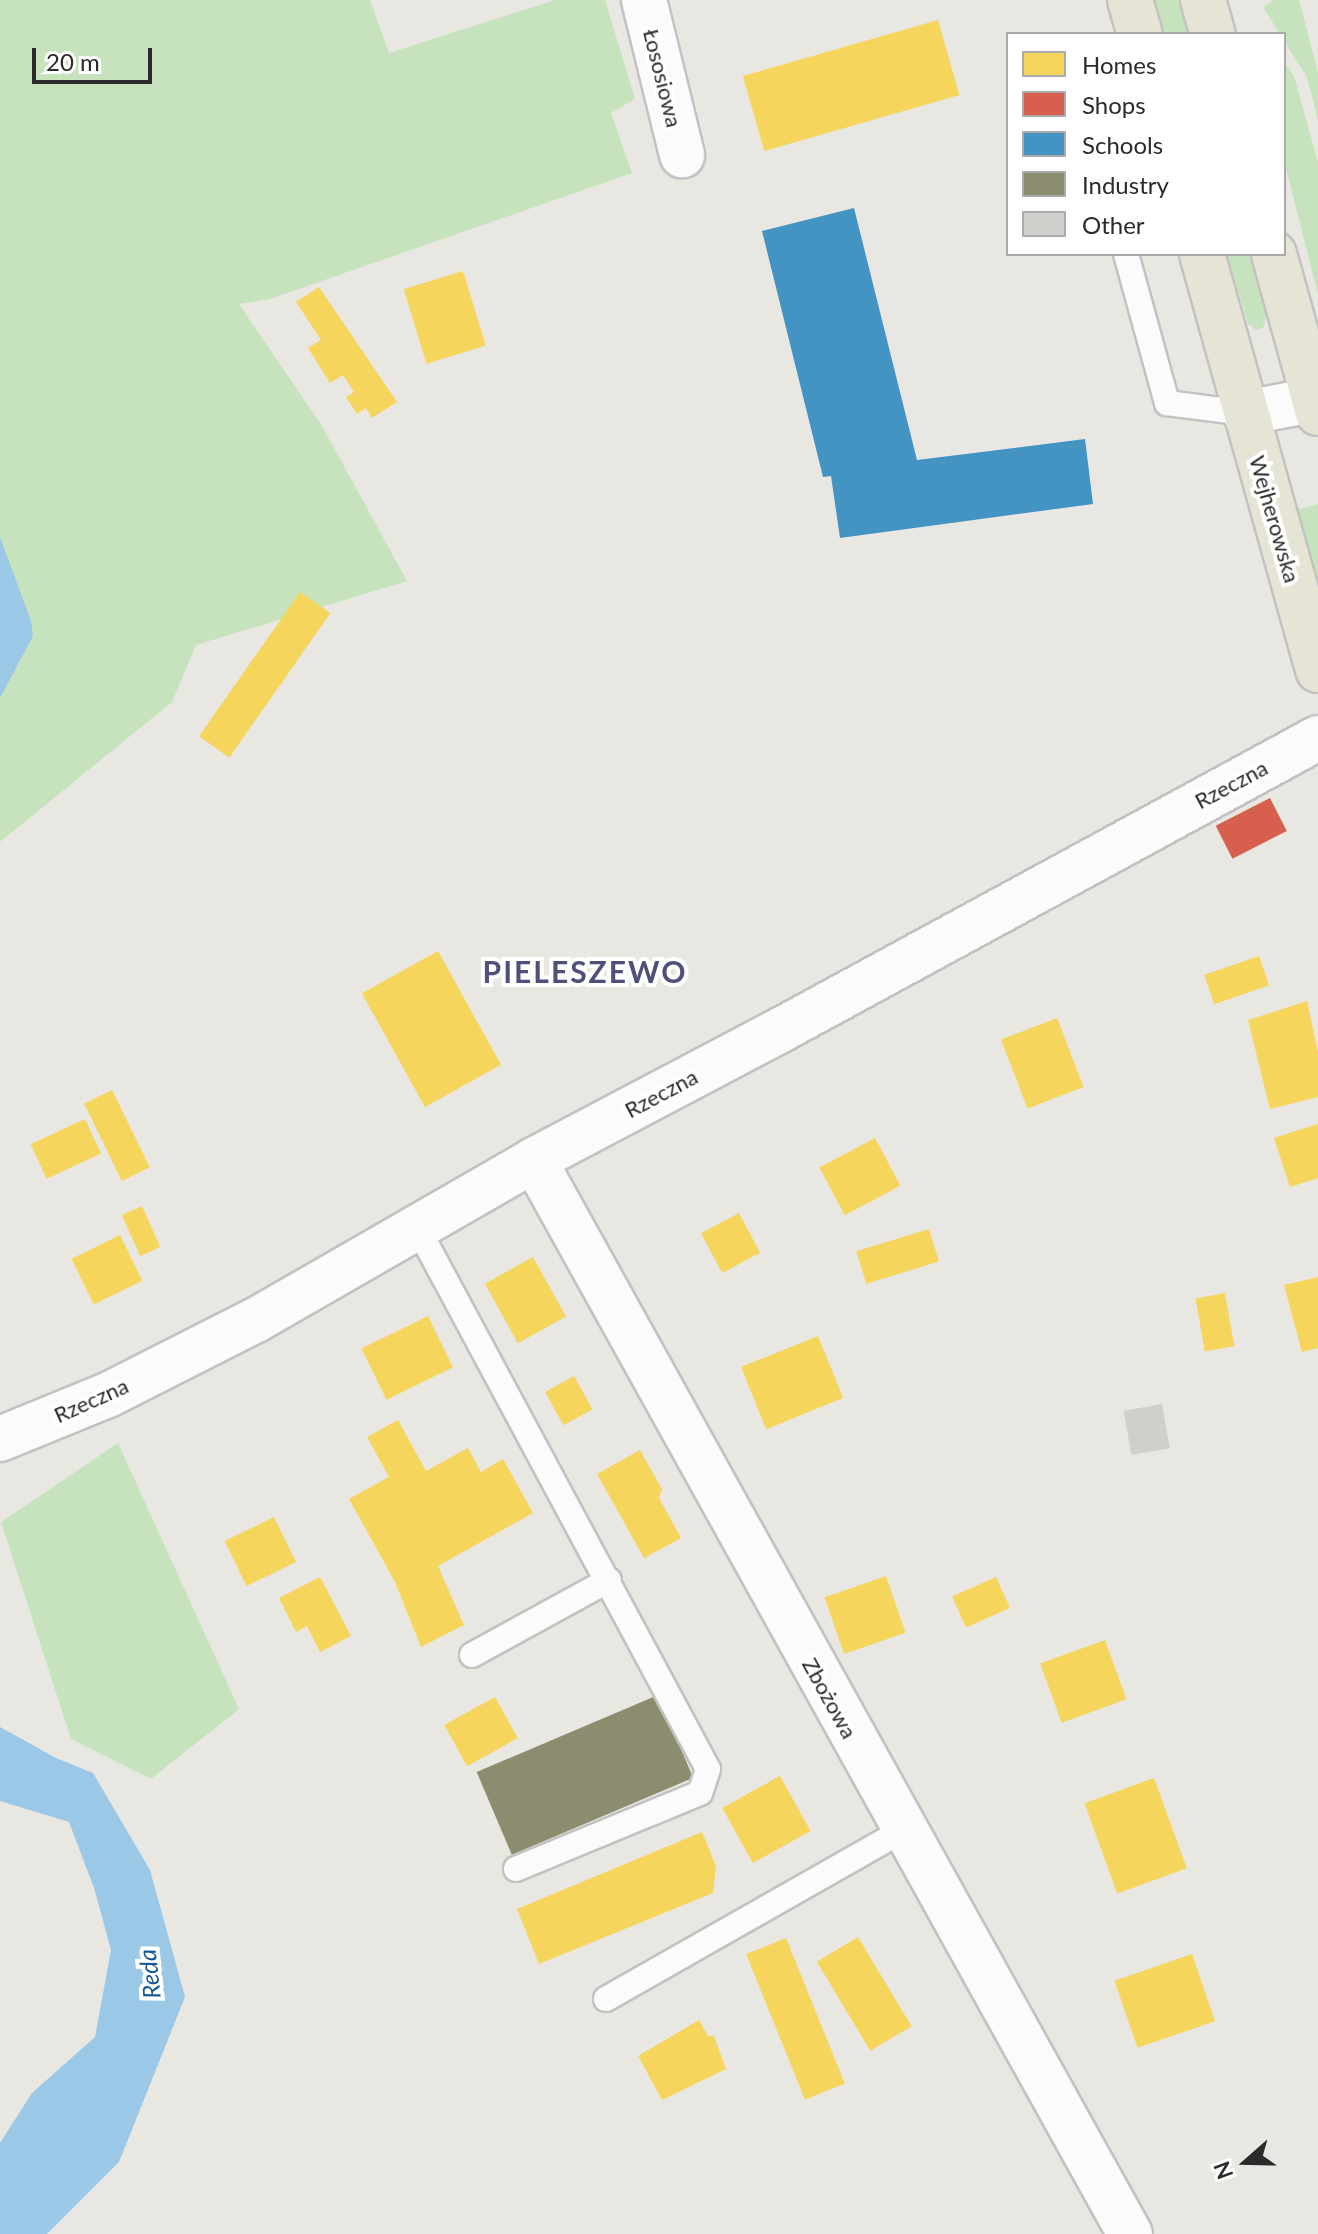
<!DOCTYPE html>
<html>
<head>
<meta charset="utf-8">
<style>
  body { margin:0 }
  #map { position:relative; width:1318px; height:2234px; overflow:hidden; background:#e9e7e2; font-family:Lato,sans-serif }
  div>[style] { position:absolute }
  [style*='--x'] { left:calc(var(--x)*1px); top:calc(var(--y)*1px); width:calc(var(--w)*1px); rotate:calc(var(--a)*1deg) }
  .green>* { inset:0; background:#c7e3bd }
  .water>* { inset:0; background:#9ac8e6 }
  .homes>* { inset:0; background:#f6d55c; transform-origin:0 0 }
  .shops>* { inset:0; background:#d6604d; transform-origin:0 0 }
  .schools>* { inset:0; background:#4393c3 }
  .industry>* { inset:0; background:#8c8c6e; transform-origin:0 0 }
  .building>* { inset:0; background:#d0cfcb; transform-origin:0 0 }
  .roads { filter:drop-shadow(2px 0 #c3c2c2) drop-shadow(-2px 0 #c3c2c2) drop-shadow(0 2px #c3c2c2) drop-shadow(0 -2px #c3c2c2) }
  .service>* { height:24px; margin:-12px; padding:0 12px; transform-origin:12px; border-radius:12px; background:#fcfbfb }
  .minor>* { height:44px; margin:-22px; padding:0 22px; transform-origin:22px; border-radius:22px; background:#fcfbfb }
  .primary>* { height:44px; margin:-22px; padding:0 22px; transform-origin:22px; border-radius:22px; background:#e6e4d5 }
  span { translate:-50% -50%; white-space:nowrap; text-align:center; line-height:1.15; -webkit-text-stroke:8px #fff; paint-order:stroke }
  .street-label { font-size:22px; color:#2b2b2b }
  .water-label { font-size:24px; color:#155796; font-style:italic }
  .district-label { font-size:30px; color:#4e507a; font-weight:700; letter-spacing:2px }
  .legend { position:absolute; left:1006px; top:32px; width:280px; height:224px; box-sizing:border-box; background:#fff; border:2px solid #aaa; margin:0; padding:10px 14px; list-style:none; font-size:24px; color:#2b2b2b }
  .legend li { display:flex; align-items:center; gap:16px; height:40px }
  .legend b { width:40px; border:2px solid #aaa }
  .north { position:absolute; left:1206px; top:2122px; width:80px; height:80px; -webkit-text-stroke:6px #fff; paint-order:stroke; rotate:250deg; font-size:22px; font-weight:700; line-height:32px; text-align:center; color:#2b2b2b }
  .north::after { content:''; display:block; margin:auto; width:28px; height:36px; background:#2b2b2b; clip-path:polygon(50% 0,100% 100%,50% 72%,0 100%) }
  .scale { position:absolute; left:32px; top:48px; width:120px; height:36px; box-sizing:border-box; border:4px solid #2b2b2b; border-top:0; padding-left:10px; font-size:24px; line-height:28px; white-space:nowrap; color:#2b2b2b; -webkit-text-stroke:6px #fff; paint-order:stroke }
</style>
</head>
<body>
<div id="map">
  <div class="green">
    <i style="clip-path:polygon(0 0,370px 0,389px 53px,555px 0,605px 0,635px 99px,611px 113px,632px 173px,270px 299px,239px 304px,322px 426px,407px 581px,196px 645px,172px 702px,0 842px)"></i>
    <i style="clip-path:polygon(1154px 0,1178px 0,1189px 34px,1164px 34px)"></i>
    <i style="clip-path:polygon(1273px 0,1299px 0,1318px 72px,1318px 120px,1307px 77px,1284px 41px,1284px 34px,1280px 34px,1263px 7px)"></i>
    <i style="clip-path:polygon(1284px 62px,1294px 76px,1318px 162px,1318px 295px,1284px 160px)"></i>
    <i style="clip-path:polygon(1227px 254px,1249px 254px,1266px 316px,1263px 328px,1256px 330px,1248px 324px)"></i>
    <i style="clip-path:polygon(1318px 504px,1318px 586px,1296px 510px)"></i>
    <i style="clip-path:polygon(118px 1443px,239px 1709px,151px 1779px,71px 1739px,1px 1522px)"></i>
  </div>
  <div class="water">
    <i style="clip-path:polygon(0 537px,31px 621px,33px 636px,0 698px)"></i>
    <i style="clip-path:polygon(0 1727px,56px 1758px,93px 1773px,150px 1870px,185px 1997px,119px 2162px,47px 2234px,0 2234px,0 2143px,32px 2093px,95px 2037px,111px 1950px,94px 1888px,69px 1822px,0 1801px)"></i>
  </div>
  <div class="homes">
    <i style="left:938px;top:20px;width:78px;height:203px;rotate:74deg"></i>
    <i style="left:463px;top:271px;width:78px;height:62px;rotate:73deg"></i>
    <i style="clip-path:polygon(319px 287px,397px 402px,372px 418px,366px 408px,357px 414px,346px 397px,354px 392px,343px 375px,330px 383px,308px 348px,321px 340px,296px 302px)"></i>
    <i style="left:300px;top:592px;width:37px;height:176px;rotate:35deg"></i>
    <i style="left:438px;top:951px;width:130px;height:87px;rotate:61deg"></i>
    <i style="left:1259px;top:956px;width:31px;height:58px;rotate:71deg"></i>
    <i style="clip-path:polygon(1307px 1001px,1318px 1052px,1318px 1097px,1270px 1109px,1248px 1020px)"></i>
    <i style="left:1057px;top:1018px;width:74px;height:60px;rotate:69deg"></i>
    <i style="left:112px;top:1090px;width:86px;height:31px;rotate:64deg"></i>
    <i style="left:85px;top:1119px;width:38px;height:60px;rotate:65deg"></i>
    <i style="clip-path:polygon(1318px 1124px,1318px 1178px,1290px 1187px,1274px 1138px)"></i>
    <i style="left:875px;top:1138px;width:54px;height:63px;rotate:62deg"></i>
    <i style="left:142px;top:1206px;width:45px;height:22px;rotate:66deg"></i>
    <i style="left:739px;top:1213px;width:45px;height:43px;rotate:62deg"></i>
    <i style="left:929px;top:1229px;width:34px;height:76px;rotate:73deg"></i>
    <i style="left:120px;top:1235px;width:51px;height:54px;rotate:64deg"></i>
    <i style="left:533px;top:1257px;width:68px;height:55px;rotate:61deg"></i>
    <i style="clip-path:polygon(1318px 1277px,1318px 1348px,1302px 1352px,1284px 1285px)"></i>
    <i style="left:1225px;top:1293px;width:54px;height:30px;rotate:80deg"></i>
    <i style="left:428px;top:1316px;width:57px;height:74px;rotate:64deg"></i>
    <i style="left:818px;top:1336px;width:67px;height:83px;rotate:68deg"></i>
    <i style="left:574px;top:1376px;width:38px;height:33px;rotate:61deg"></i>
    <i style="clip-path:polygon(398px 1420px,426px 1471px,468px 1448px,481px 1472px,503px 1459px,533px 1513px,438px 1566px,464px 1625px,421px 1647px,395px 1582px,349px 1499px,389px 1477px,367px 1437px)"></i>
    <i style="clip-path:polygon(640px 1450px,662px 1489px,659px 1498px,681px 1538px,644px 1558px,597px 1474px)"></i>
    <i style="left:274px;top:1517px;width:50px;height:55px;rotate:64deg"></i>
    <i style="left:886px;top:1576px;width:60px;height:65px;rotate:71deg"></i>
    <i style="clip-path:polygon(320px 1577px,351px 1636px,320px 1652px,307px 1626px,296px 1632px,279px 1598px)"></i>
    <i style="left:996px;top:1577px;width:34px;height:48px;rotate:66deg"></i>
    <i style="left:1105px;top:1640px;width:63px;height:69px;rotate:70deg"></i>
    <i style="left:495px;top:1697px;width:47px;height:58px;rotate:61deg"></i>
    <i style="left:780px;top:1776px;width:63px;height:66px;rotate:61deg"></i>
    <i style="left:1154px;top:1778px;width:96px;height:74px;rotate:70deg"></i>
    <i style="clip-path:polygon(702px 1832px,716px 1866px,713px 1893px,539px 1964px,517px 1909px)"></i>
    <i style="left:858px;top:1937px;width:104px;height:48px;rotate:59deg"></i>
    <i style="left:786px;top:1938px;width:157px;height:43px;rotate:68deg"></i>
    <i style="left:1192px;top:1954px;width:71px;height:82px;rotate:71deg"></i>
    <i style="clip-path:polygon(699px 2020px,708px 2036px,714px 2036px,726px 2069px,662px 2100px,638px 2056px)"></i>
  </div>
  <div class="shops">
    <i style="left:1270px;top:798px;width:37px;height:61px;rotate:63deg"></i>
  </div>
  <div class="schools">
    <i style="clip-path:polygon(854px 208px,917px 460px,1085px 439px,1093px 504px,840px 538px,831px 476px,823px 477px,762px 231px)"></i>
  </div>
  <div class="industry">
    <i style="left:658px;top:1695px;width:90px;height:197px;rotate:67deg"></i>
  </div>
  <div class="building">
    <i style="left:1162px;top:1404px;width:45px;height:39px;rotate:80deg"></i>
  </div>
  <div class="roads">
    <div class="service">
      <i style="--x:1126;--y:254;--w:155;--a:74.6"></i>
      <i style="--x:1167;--y:403;--w:79;--a:7.3"></i>
      <i style="--x:417;--y:1227;--w:615;--a:61.77"></i>
      <i style="--x:708;--y:1769;--w:25;--a:108"></i>
      <i style="--x:700;--y:1793;--w:199;--a:157.6"></i>
      <i style="--x:472;--y:1655;--w:156;--a:-28.7"></i>
      <i style="--x:606;--y:1999;--w:343;--a:-29.6"></i>
    </div>
    <div class="minor">
      <i style="--x:644;--y:0;--w:160;--a:76.2"></i>
      <i style="--x:1245;--y:413;--w:74;--a:-10.9"></i>
      <i style="--x:534;--y:1160;--w:1228;--a:60.97"></i>
      <i style="--x:0;--y:1439;--w:117;--a:-22.2"></i>
      <i style="--x:108;--y:1395;--w:166;--a:-26.9"></i>
      <i style="--x:256;--y:1320;--w:321;--a:-29.9"></i>
      <i style="--x:534;--y:1160;--w:275;--a:-27.8"></i>
      <i style="--x:777;--y:1032;--w:616;--a:-28.52"></i>
    </div>
    <div class="primary">
      <i style="--x:1130;--y:0;--w:35;--a:74"></i>
      <i style="--x:1203;--y:0;--w:35;--a:74"></i>
      <i style="--x:1202;--y:254;--w:432;--a:74.4"></i>
      <i style="--x:1274;--y:254;--w:165;--a:74.5"></i>
    </div>
  </div>
  <div class="street-label">
    <span style="left:663px;top:78px;rotate:76deg">Łososiowa</span>
    <span style="left:1275px;top:519px;rotate:74deg">Wejherowska</span>
    <span style="left:1231px;top:784px;rotate:-28deg">Rzeczna</span>
    <span style="left:661px;top:1093px;rotate:-28deg">Rzeczna</span>
    <span style="left:91px;top:1400px;rotate:-24deg">Rzeczna</span>
    <span style="left:830px;top:1698px;rotate:61deg">Zbożowa</span>
  </div>
  <div class="water-label">
    <span style="left:149px;top:1974px;rotate:-96deg">Reda</span>
  </div>
  <div class="district-label">
    <span style="left:585px;top:971px">PIELESZEWO</span>
  </div>
  <ul class="legend">
  <li><b style="height:22px;background:#f6d55c"></b>Homes</li>
  <li><b style="height:22px;background:#d6604d"></b>Shops</li>
  <li><b style="height:22px;background:#4393c3"></b>Schools</li>
  <li><b style="height:22px;background:#8c8c6e"></b>Industry</li>
  <li><b style="height:22px;background:#d0cfcb"></b>Other</li>
  </ul>
  <div class="north">N</div>
  <div class="scale">20 m</div>
</div>
</body>
</html>
